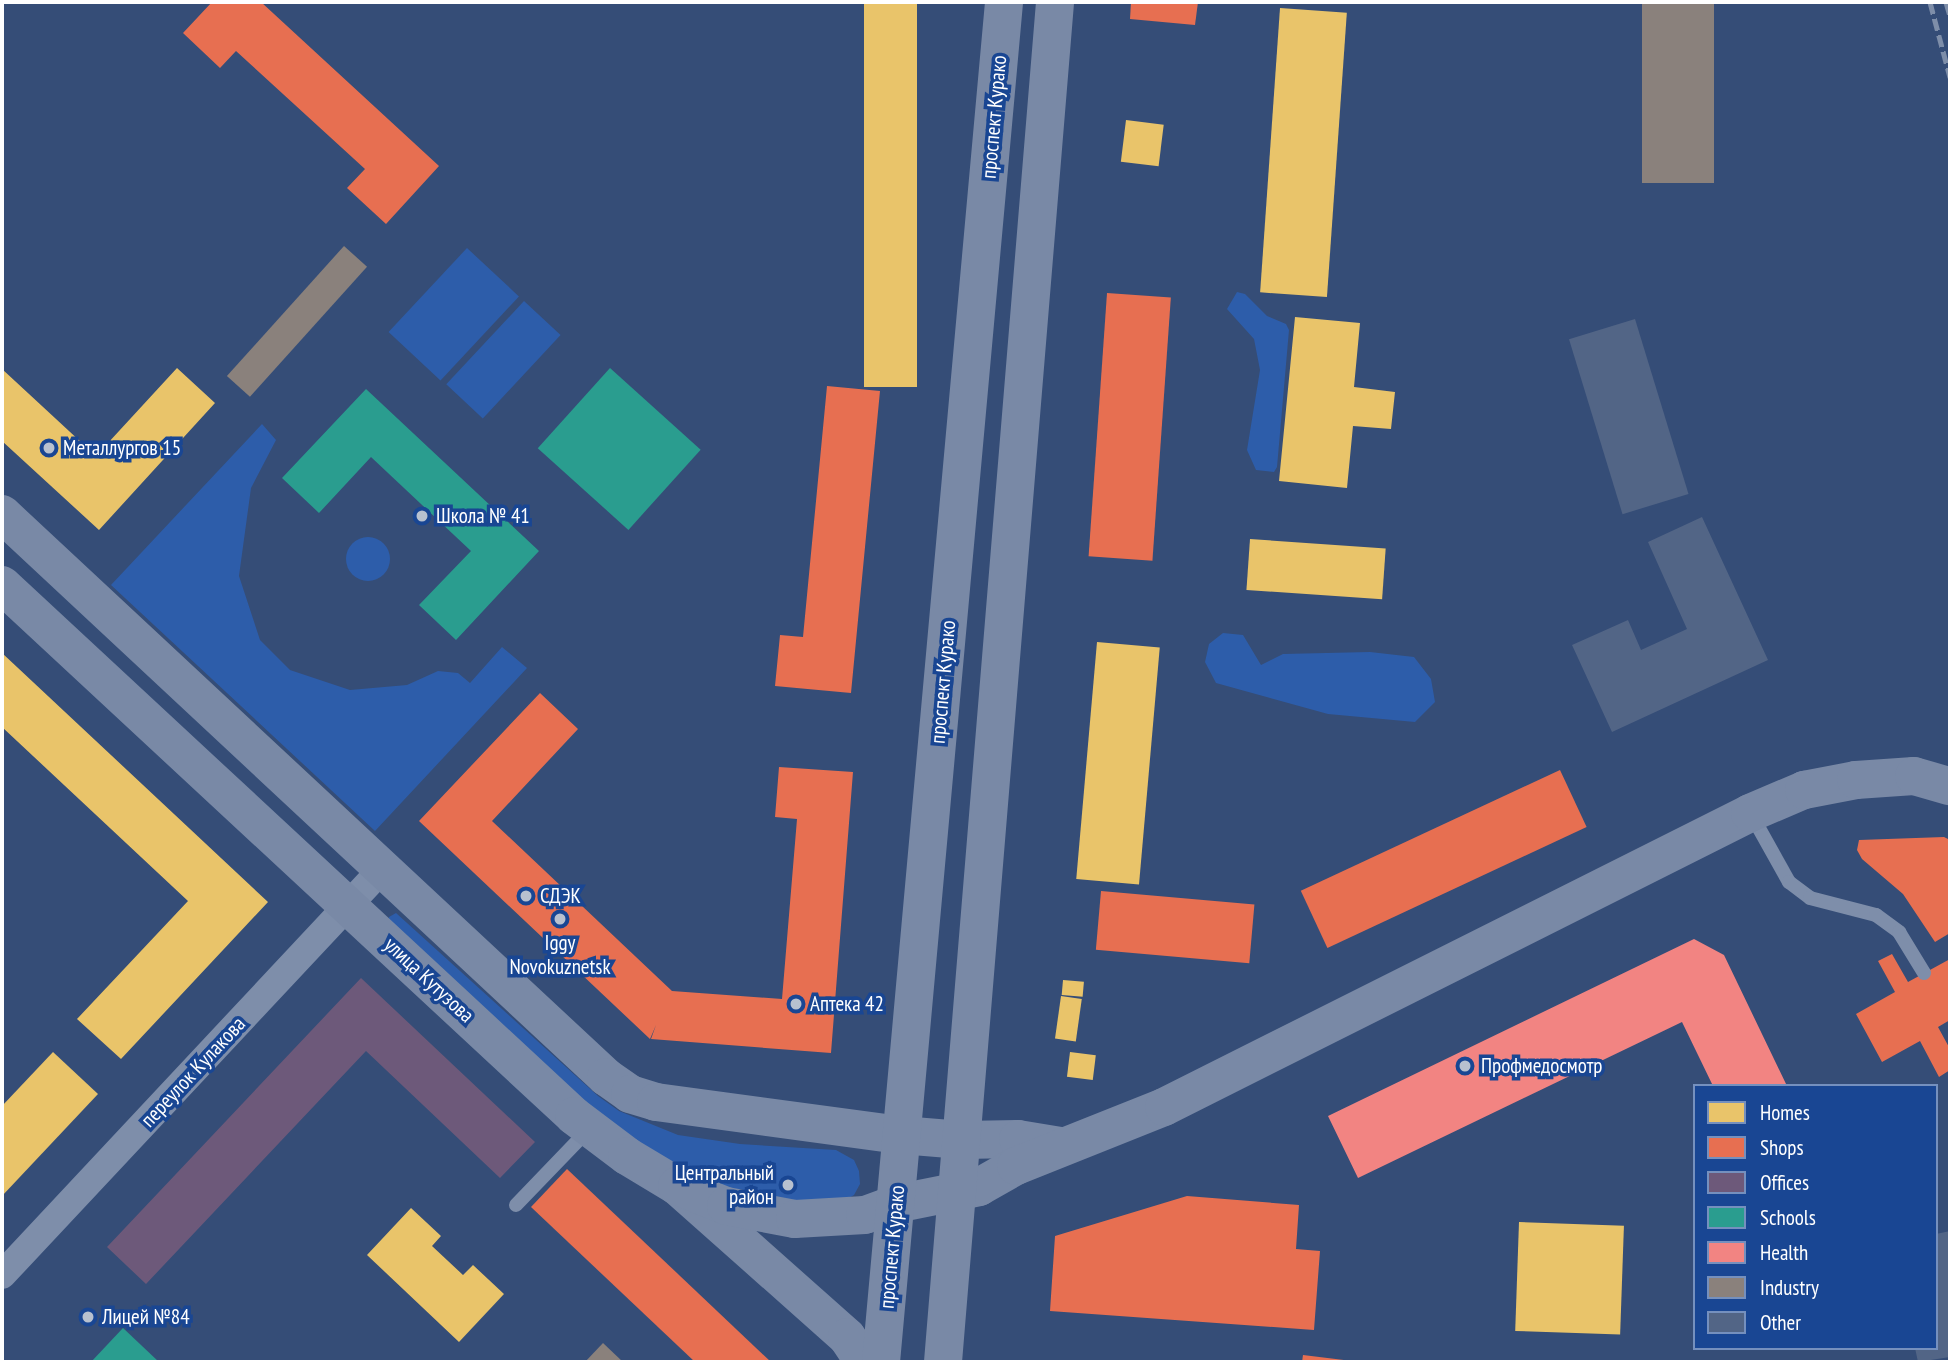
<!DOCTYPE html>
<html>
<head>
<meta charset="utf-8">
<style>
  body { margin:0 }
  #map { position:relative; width:1952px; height:1364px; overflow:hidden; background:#354d77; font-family:"PT Sans Narrow",sans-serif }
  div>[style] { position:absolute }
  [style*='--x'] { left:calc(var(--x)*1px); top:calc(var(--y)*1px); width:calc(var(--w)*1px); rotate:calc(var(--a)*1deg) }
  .green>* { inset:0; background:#2d5daa; transform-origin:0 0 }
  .round { border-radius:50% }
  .homes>* { inset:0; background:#e9c46a; transform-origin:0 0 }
  .shops>* { inset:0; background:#e76f51; transform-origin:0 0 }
  .offices>* { inset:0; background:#6d597a }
  .schools>* { inset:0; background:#2a9d8f; transform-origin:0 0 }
  .health>* { inset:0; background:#f28482 }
  .industry>* { inset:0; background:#8a817c; transform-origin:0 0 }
  .building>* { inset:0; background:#526586; transform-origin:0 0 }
  .service>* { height:14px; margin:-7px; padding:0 7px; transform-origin:7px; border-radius:7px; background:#7e8eaa }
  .minor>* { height:28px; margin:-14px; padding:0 14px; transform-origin:14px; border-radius:14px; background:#7e8eaa }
  .secondary>* { height:38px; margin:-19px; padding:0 19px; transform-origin:19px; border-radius:19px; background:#7989a6 }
  .rail>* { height:5px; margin-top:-2.5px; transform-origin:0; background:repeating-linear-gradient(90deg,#7e8ea9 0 12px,transparent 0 17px) }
  .dots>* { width:19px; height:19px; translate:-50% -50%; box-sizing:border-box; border:4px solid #194693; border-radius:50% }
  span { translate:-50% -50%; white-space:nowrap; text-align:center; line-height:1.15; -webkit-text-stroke:7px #194693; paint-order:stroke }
  .street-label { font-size:21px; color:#fff }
  .poi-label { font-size:21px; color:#fff }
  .left { translate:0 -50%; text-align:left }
  .right { translate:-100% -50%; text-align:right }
  .frame { position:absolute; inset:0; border:4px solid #fff; pointer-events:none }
  .legend { position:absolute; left:1693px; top:1084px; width:245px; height:266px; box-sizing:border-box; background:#194693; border:2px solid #7590be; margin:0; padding:9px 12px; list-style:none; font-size:21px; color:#fff }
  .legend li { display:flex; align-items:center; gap:14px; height:35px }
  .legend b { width:35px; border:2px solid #7590be }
</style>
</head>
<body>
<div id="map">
  <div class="green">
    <i style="left:467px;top:248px;width:71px;height:115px;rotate:43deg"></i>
    <i style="clip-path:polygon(1237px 292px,1245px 294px,1267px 316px,1286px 324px,1289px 330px,1277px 467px,1274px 472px,1256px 470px,1247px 450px,1260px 370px,1254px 339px,1227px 309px)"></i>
    <i style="left:524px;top:301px;width:50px;height:114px;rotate:43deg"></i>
    <i style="clip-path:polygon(262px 424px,276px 440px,251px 488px,239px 576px,260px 640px,290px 670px,350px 690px,407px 685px,438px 671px,458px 673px,470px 683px,502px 647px,527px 668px,375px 831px,111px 585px)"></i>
    <i class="round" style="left:346px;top:537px;width:44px;height:44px"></i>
    <i style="clip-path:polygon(1223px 633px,1243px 635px,1261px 665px,1283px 654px,1370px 652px,1414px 657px,1431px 679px,1435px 702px,1415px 722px,1328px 714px,1216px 683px,1205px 662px,1209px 644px)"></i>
    <i style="clip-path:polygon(396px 913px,598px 1096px,619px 1111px,678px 1135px,740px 1144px,836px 1150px,854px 1160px,859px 1171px,860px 1184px,854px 1195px,840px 1203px,809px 1205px,721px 1187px,624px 1141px,387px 924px,389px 917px)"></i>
  </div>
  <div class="homes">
    <i style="left:864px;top:2px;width:53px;height:385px"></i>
    <i style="left:1280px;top:8px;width:67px;height:285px;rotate:4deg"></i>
    <i style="left:1126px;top:120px;width:38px;height:42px;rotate:7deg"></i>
    <i style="clip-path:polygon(1295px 317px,1360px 323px,1354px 387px,1395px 392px,1391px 429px,1353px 426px,1347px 488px,1279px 481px)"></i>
    <i style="clip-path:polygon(177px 368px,215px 403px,99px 530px,2px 441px,2px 369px,96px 456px)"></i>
    <i style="left:1250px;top:539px;width:136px;height:51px;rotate:4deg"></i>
    <i style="left:1097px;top:642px;width:63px;height:238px;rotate:5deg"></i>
    <i style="clip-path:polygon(2px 653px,268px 902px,121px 1059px,77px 1019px,188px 901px,2px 727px)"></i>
    <i style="left:1063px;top:980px;width:21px;height:15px;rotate:5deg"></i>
    <i style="left:1061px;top:996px;width:21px;height:43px;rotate:8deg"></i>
    <i style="clip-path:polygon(53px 1052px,98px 1094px,2px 1196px,2px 1106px)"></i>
    <i style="left:1070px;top:1052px;width:26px;height:25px;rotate:7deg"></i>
    <i style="clip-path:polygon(411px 1208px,441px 1236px,432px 1246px,463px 1275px,473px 1265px,504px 1294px,459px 1342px,367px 1255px)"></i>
    <i style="left:1519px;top:1222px;width:105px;height:109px;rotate:2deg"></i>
  </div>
  <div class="shops">
    <i style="clip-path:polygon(212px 2px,261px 2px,439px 166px,386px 224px,347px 188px,365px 169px,236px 51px,220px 68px,183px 33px)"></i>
    <i style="clip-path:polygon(1131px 2px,1198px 2px,1195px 25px,1130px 19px)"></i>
    <i style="left:1107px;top:293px;width:64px;height:264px;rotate:4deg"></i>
    <i style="clip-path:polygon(827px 386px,880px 391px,851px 693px,775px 686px,780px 635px,803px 637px)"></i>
    <i style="clip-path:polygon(540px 693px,578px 729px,492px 821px,672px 991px,782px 999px,797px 819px,775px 817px,779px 767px,853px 772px,831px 1053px,651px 1039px,656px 1025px,650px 1039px,419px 821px)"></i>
    <i style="left:1560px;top:770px;width:63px;height:286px;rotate:65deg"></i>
    <i style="clip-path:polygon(1944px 837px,1950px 840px,1950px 933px,1935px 942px,1903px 894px,1862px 859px,1857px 850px,1859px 840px)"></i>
    <i style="left:1101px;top:891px;width:154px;height:59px;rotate:5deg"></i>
    <i style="clip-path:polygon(1892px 954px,1908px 982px,1950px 959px,1950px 1020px,1938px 1027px,1950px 1049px,1950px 1070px,1939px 1077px,1920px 1041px,1882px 1062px,1856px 1014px,1895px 992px,1878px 961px)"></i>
    <i style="clip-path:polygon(567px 1169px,771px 1362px,695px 1362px,531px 1207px)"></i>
    <i style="clip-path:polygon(1187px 1196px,1299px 1205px,1296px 1249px,1320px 1251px,1314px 1330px,1050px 1311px,1055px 1236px)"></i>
    <i style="clip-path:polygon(1303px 1355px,1352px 1361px,1352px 1362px,1302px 1362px)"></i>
  </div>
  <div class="offices">
    <i style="clip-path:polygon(361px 978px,535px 1142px,500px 1178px,366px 1051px,146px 1284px,107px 1247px)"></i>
  </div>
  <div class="schools">
    <i style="left:610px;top:368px;width:122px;height:108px;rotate:42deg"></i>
    <i style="clip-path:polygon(366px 389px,539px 551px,456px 640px,419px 605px,471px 551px,371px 457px,319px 513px,282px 478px)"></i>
    <i style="clip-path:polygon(123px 1328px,159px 1362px,91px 1362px)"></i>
  </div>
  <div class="health">
    <i style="clip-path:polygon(1694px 939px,1724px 955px,1787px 1086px,1713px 1086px,1682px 1022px,1358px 1178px,1328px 1116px)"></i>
  </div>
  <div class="industry">
    <i style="left:1642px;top:2px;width:72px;height:181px"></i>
    <i style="left:344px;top:246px;width:31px;height:175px;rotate:42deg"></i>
    <i style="clip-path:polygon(603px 1343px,623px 1362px,585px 1362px)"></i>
  </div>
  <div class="building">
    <i style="left:1635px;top:319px;width:183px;height:69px;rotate:73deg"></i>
    <i style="clip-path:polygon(1702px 517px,1768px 660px,1612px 732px,1572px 645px,1628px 620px,1641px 650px,1687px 629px,1648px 542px)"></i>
    <i style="clip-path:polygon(1950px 1231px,1950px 1357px,1918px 1362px,1915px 1348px,1936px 1348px,1936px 1234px)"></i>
  </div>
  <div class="service">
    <i style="--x:1751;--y:814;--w:78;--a:60.8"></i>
    <i style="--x:1789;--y:882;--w:26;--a:37"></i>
    <i style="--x:1810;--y:898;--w:68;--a:14.4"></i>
    <i style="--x:1876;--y:915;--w:29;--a:36"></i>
    <i style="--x:1899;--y:932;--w:48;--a:58.6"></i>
    <i style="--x:516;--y:1205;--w:107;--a:-46.1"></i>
  </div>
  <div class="minor">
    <i style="--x:2;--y:1275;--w:556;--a:-46.89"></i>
  </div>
  <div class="secondary">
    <i style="--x:2;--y:514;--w:826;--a:42.99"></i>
    <i style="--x:606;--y:1077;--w:29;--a:35"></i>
    <i style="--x:630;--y:1094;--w:27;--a:17"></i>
    <i style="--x:656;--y:1102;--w:247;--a:7.7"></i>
    <i style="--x:901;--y:1135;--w:61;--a:4.7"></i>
    <i style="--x:962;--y:1140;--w:56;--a:-1"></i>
    <i style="--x:1018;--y:1139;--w:43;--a:9.5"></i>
    <i style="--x:2;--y:585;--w:780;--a:42.87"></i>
    <i style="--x:574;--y:1116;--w:66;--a:37"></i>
    <i style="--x:627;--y:1156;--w:58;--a:31"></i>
    <i style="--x:677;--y:1186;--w:227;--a:41.6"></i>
    <i style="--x:847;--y:1337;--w:30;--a:56"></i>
    <i style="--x:677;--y:1186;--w:53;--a:22.2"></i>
    <i style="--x:726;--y:1206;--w:70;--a:10.7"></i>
    <i style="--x:795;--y:1219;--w:70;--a:-3.3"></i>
    <i style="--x:865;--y:1215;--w:32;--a:-20"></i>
    <i style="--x:895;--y:1204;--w:86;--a:-11.4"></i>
    <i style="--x:979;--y:1187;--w:43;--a:-29.6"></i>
    <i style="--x:1016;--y:1166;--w:159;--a:-21.7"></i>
    <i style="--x:1164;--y:1107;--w:656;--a:-26.64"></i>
    <i style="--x:1750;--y:813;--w:59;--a:-23.1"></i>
    <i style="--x:1804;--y:790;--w:53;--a:-10.9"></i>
    <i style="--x:1856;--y:780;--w:58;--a:-3.9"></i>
    <i style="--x:1914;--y:776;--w:37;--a:16"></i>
    <i style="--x:881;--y:1362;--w:1366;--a:-84.83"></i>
    <i style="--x:943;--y:1362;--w:1365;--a:-85.29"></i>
  </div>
  <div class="rail">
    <i style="--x:1930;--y:2;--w:78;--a:75.1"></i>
    <i style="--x:1946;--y:2;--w:15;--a:74"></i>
  </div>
  <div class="dots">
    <i style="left:49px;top:448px;background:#b8c1cf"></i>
    <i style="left:422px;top:516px;background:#b8c1cf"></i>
    <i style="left:526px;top:896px;background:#b8c1cf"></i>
    <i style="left:560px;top:919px;background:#b8c1cf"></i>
    <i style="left:796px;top:1004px;background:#b8c1cf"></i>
    <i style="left:1465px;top:1066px;background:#b8c1cf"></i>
    <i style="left:788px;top:1185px;background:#b8c1cf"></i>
    <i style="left:88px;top:1317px;background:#b8c1cf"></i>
  </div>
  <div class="street-label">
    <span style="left:994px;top:117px;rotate:-85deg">проспект Курако</span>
    <span style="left:943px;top:682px;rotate:-85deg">проспект Курако</span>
    <span style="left:429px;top:980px;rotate:43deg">улица Кутузова</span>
    <span style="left:193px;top:1072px;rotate:-47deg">переулок Кулакова</span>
    <span style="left:892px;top:1247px;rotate:-85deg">проспект Курако</span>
  </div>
  <div class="poi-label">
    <span class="left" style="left:63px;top:448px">Металлургов 15</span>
    <span class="left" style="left:436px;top:516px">Школа № 41</span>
    <span class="left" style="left:540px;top:896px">СДЭК</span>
    <span style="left:560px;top:955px">Iggy<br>Novokuznetsk</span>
    <span class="left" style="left:810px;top:1004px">Аптека 42</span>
    <span class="left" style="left:1481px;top:1066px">Профмедосмотр</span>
    <span class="right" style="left:774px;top:1185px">Центральный<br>район</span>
    <span class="left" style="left:102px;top:1317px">Лицей №84</span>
  </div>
  <div class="frame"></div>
  <ul class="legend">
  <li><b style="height:19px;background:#e9c46a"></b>Homes</li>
  <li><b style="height:19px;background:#e76f51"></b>Shops</li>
  <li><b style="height:19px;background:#6d597a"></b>Offices</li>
  <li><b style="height:19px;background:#2a9d8f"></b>Schools</li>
  <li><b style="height:19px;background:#f28482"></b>Health</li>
  <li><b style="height:19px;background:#8a817c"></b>Industry</li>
  <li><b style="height:19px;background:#526586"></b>Other</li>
  </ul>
</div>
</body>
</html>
